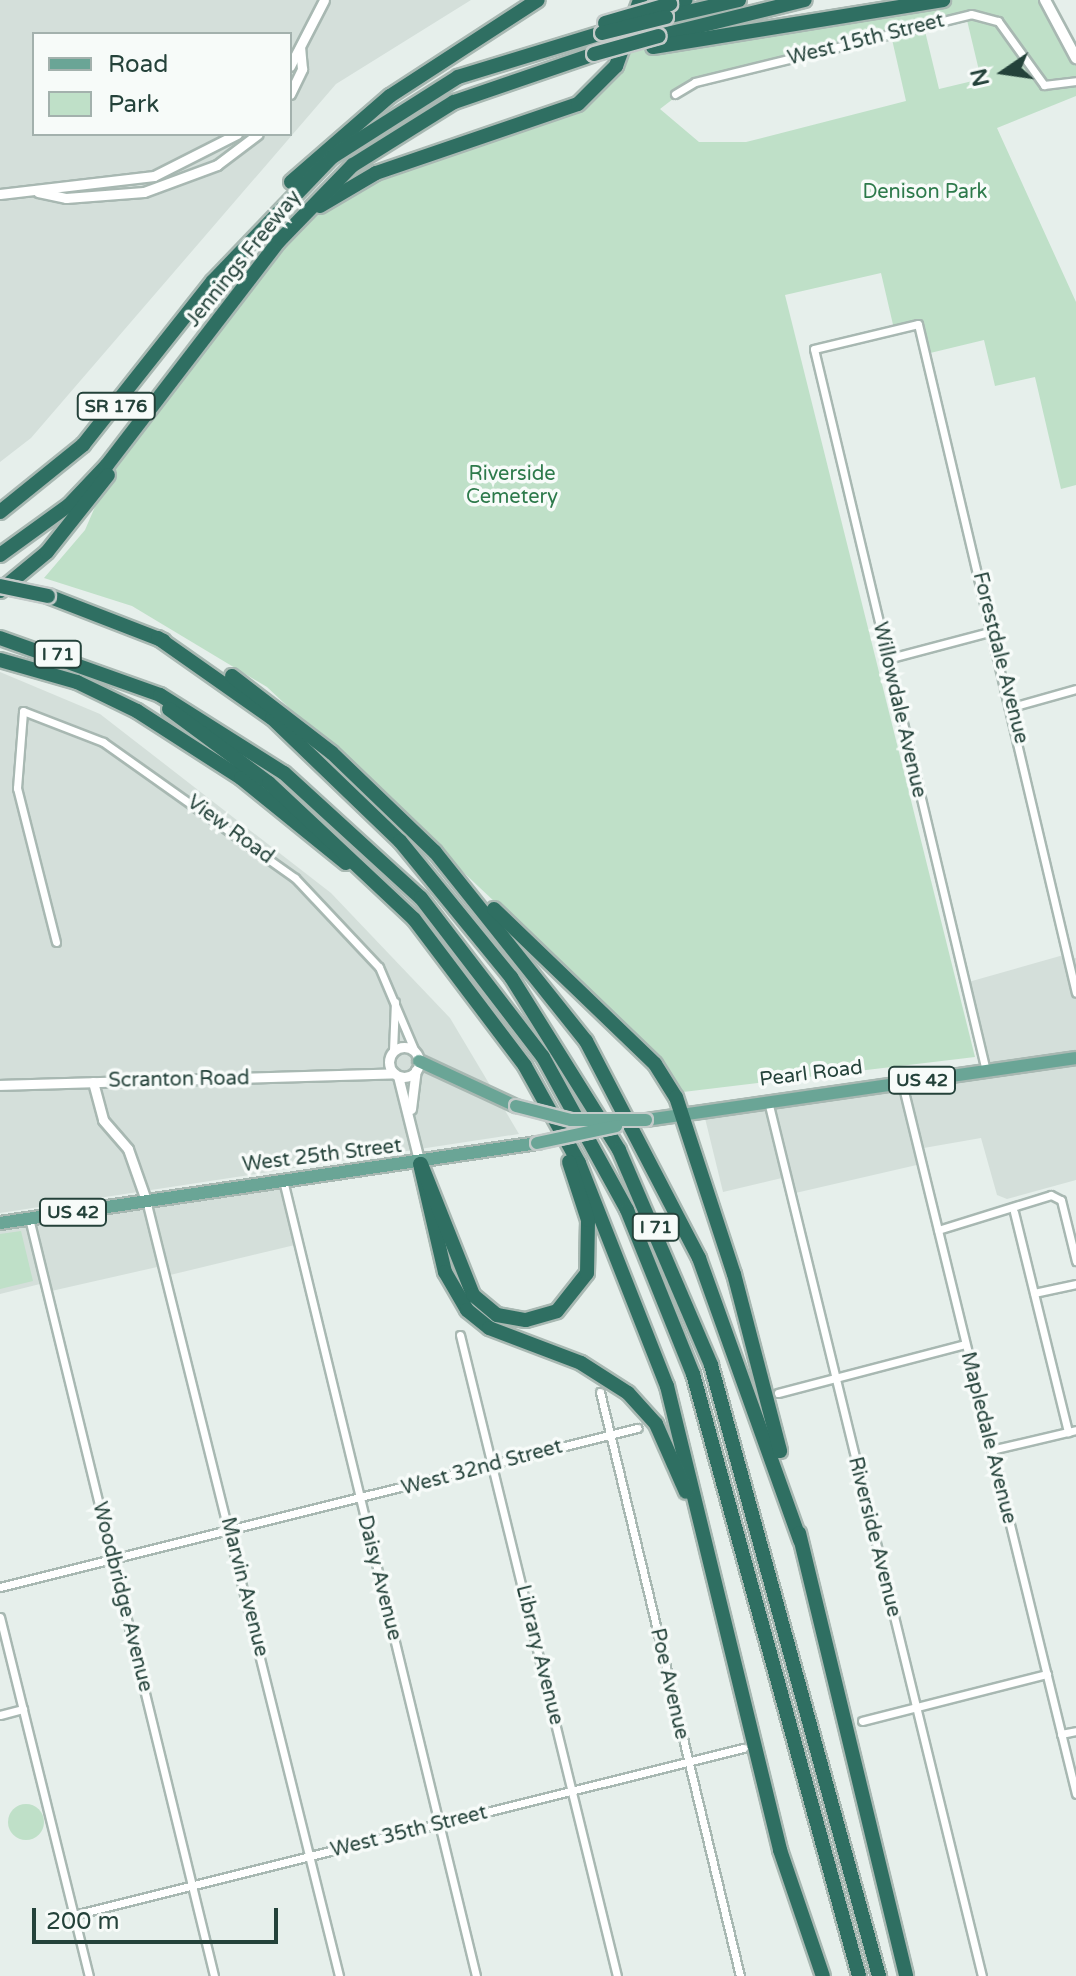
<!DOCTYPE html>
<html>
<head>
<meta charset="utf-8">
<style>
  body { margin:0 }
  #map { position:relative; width:1076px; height:1976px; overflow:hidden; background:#e6efeb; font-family:"Varela Round",sans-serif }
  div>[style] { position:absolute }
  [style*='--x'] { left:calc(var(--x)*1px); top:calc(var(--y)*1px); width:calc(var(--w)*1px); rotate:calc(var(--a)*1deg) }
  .built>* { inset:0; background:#d4dfda }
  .green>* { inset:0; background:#bfe0c8 }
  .round { border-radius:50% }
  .roads { filter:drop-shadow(2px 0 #a8b8b2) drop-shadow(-2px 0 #a8b8b2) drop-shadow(0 2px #a8b8b2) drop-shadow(0 -2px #a8b8b2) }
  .minor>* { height:7px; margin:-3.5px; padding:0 3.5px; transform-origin:3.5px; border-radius:3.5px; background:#fff }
  .tertiary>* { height:9px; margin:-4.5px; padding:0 4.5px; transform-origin:4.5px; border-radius:4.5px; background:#fff }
  .tertiary>.ring { margin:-4.5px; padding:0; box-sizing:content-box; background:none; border:9px solid #fff; border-radius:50% }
  .secondary>* { height:10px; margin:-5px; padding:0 5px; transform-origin:5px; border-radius:5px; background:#fff }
  .primary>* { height:12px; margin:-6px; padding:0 6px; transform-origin:6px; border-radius:6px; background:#6aa596 }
  .motorway>* { height:14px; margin:-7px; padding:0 7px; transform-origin:7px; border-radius:7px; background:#2f6f62 }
  .bridges { filter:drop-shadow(2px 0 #c2cac8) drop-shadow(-2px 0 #c2cac8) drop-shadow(0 2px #c2cac8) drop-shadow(0 -2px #c2cac8) }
  .primary-bridge>* { height:12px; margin:-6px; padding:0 6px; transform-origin:6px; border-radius:6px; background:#6aa596 }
  .motorway-bridge>* { height:14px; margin:-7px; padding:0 7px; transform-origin:7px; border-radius:7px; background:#2f6f62 }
  span { translate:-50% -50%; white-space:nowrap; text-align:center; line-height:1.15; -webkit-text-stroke:7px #f7fbf9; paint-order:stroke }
  .shield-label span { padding:2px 6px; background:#f7fbf9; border:2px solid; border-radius:6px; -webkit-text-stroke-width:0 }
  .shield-label { font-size:18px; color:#24423a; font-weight:700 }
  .street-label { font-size:20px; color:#24423a }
  .park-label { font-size:20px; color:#2d7a4b }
  .legend { position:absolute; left:32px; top:32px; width:260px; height:104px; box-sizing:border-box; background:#f7fbf9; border:2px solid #a3b1ad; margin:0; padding:10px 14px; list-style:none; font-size:24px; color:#24423a }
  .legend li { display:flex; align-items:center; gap:16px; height:40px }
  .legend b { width:40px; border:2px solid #a3b1ad }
  .north { position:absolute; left:964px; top:32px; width:80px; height:80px; -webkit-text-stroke:6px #f7fbf9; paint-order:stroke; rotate:257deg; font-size:22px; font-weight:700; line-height:32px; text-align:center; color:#24423a }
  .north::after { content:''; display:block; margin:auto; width:28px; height:36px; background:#24423a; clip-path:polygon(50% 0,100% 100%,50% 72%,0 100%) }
  .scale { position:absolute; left:32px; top:1908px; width:246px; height:36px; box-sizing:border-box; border:4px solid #24423a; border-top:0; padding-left:10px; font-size:24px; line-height:28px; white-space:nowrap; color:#24423a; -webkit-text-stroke:6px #f7fbf9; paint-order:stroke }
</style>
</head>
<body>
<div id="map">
  <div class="built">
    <i style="clip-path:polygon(evenodd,0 0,471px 0,336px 84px,31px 438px,0 462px,0 0,34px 34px,290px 34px,290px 134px,34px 134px,34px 34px)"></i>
    <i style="clip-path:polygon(0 672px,100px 714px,331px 893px,450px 1018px,519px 1134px,0 1213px)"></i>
    <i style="clip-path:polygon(1060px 956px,1076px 958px,1076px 1180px,1007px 1199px,997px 1195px,981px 1138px,918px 1149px,921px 1164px,791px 1194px,786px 1177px,723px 1192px,703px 1110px,986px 1071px,965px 983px)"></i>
    <i style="clip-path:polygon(283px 1180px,299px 1244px,170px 1275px,166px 1265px,47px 1292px,44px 1283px,0 1294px,0 1223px)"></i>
  </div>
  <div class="green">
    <i style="clip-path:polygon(evenodd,943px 0,1045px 0,1076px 58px,1076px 96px,997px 128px,1076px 302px,1076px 485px,1061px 489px,1035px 377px,995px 386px,984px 340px,926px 354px,918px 324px,894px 329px,881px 273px,785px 295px,975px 1057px,683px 1092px,637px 1036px,267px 687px,132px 606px,44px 578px,85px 530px,110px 472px,279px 241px,340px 192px,562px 114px,628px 50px,943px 0,966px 16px,981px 79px,939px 89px,924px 27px,966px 16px,943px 0,891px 35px,906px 101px,746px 142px,699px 142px,660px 109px,695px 82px,891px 35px)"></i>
    <i style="clip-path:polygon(21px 1231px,33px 1281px,0 1289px,0 1234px)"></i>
    <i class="round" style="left:8px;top:1804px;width:36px;height:36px"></i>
  </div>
  <div class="roads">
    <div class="minor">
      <i style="--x:675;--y:94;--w:23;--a:-31"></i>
      <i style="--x:695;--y:82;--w:284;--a:-13.8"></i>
      <i style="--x:971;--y:14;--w:28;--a:15"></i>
      <i style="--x:998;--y:21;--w:79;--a:54.3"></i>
      <i style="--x:1044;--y:85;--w:32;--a:-7"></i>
      <i style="--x:887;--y:659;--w:110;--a:-14.8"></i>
      <i style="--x:1012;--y:707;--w:66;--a:-15.7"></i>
      <i style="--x:56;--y:942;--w:159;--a:-104.2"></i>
      <i style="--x:17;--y:788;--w:77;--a:-85.5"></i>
      <i style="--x:23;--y:711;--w:86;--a:21.2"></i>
      <i style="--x:103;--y:742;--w:235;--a:35.3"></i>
      <i style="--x:295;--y:878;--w:122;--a:46.7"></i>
      <i style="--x:379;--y:967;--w:92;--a:67"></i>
      <i style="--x:393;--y:1051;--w:49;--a:-87.7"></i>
      <i style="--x:986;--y:1071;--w:742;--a:-103.4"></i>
      <i style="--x:814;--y:349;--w:107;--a:-13.5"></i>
      <i style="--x:918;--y:324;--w:687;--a:76.71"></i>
      <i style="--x:902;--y:1083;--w:732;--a:76.25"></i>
      <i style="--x:768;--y:1101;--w:901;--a:76.26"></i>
      <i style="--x:283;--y:1180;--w:819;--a:76.37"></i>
      <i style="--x:146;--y:1200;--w:800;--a:76.03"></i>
      <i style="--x:1014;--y:1212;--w:227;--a:76.2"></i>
      <i style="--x:29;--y:1218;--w:780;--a:76.28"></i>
      <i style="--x:938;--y:1230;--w:118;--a:-17.2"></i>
      <i style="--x:1051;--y:1195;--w:11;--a:27"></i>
      <i style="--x:1061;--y:1200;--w:63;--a:76.2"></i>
      <i style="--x:1034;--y:1293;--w:43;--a:-12.1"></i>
      <i style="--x:460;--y:1335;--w:660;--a:76.24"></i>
      <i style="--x:600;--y:1392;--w:601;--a:76.52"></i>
      <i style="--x:778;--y:1393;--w:193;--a:-14.7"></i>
      <i style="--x:991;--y:1450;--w:87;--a:-13.2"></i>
      <i style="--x:0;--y:1587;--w:657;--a:-14.02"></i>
      <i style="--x:0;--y:1617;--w:370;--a:76.1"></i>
      <i style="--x:0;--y:1715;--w:24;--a:-15"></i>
      <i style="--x:862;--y:1721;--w:191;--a:-14.3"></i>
      <i style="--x:1061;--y:1734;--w:15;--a:-11"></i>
      <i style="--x:74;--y:1915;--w:690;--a:-14.02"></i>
    </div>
    <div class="tertiary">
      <i style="--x:290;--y:66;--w:74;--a:-62.7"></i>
      <i style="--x:290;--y:94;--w:28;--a:-64"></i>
      <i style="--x:302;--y:69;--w:21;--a:-95"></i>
      <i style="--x:38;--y:192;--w:29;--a:12"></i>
      <i style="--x:66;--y:198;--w:78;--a:-4.4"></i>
      <i style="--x:144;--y:192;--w:78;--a:-20.3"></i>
      <i style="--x:217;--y:165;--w:51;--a:-37.1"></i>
      <i style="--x:0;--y:194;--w:155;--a:-6.7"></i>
      <i style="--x:154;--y:176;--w:93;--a:-26.8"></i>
      <i class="ring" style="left:389px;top:1047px;width:21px;height:21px"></i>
      <i style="--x:398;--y:1076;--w:91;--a:76"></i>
      <i style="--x:93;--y:1082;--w:39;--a:75"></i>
      <i style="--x:103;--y:1120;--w:38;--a:49"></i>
      <i style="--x:128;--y:1149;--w:54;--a:70.6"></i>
      <i style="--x:0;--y:1085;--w:394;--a:-1.7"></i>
      <i style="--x:411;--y:1109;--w:39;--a:-83"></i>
    </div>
    <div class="secondary">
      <i style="--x:1045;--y:0;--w:66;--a:61.9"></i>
    </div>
    <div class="primary">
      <i style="--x:419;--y:1061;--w:107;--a:24.9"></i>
      <i style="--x:646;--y:1120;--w:434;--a:-8.2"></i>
      <i style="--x:0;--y:1223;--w:543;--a:-8.47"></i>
    </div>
    <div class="motorway">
      <i style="--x:670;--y:4;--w:16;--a:-15"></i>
      <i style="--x:666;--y:17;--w:75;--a:-13.1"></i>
      <i style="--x:659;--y:36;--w:150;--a:-13.9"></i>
      <i style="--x:653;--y:47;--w:294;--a:-9.2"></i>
      <i style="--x:291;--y:182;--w:131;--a:-41"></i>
      <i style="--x:390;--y:96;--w:176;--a:-33"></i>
      <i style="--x:320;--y:206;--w:65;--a:-30.5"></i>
      <i style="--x:376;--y:173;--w:213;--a:-18.9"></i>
      <i style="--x:578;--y:104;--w:54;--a:-45"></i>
      <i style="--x:616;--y:66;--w:70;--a:-70"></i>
      <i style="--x:0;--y:512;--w:107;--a:-38.9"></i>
      <i style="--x:83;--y:445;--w:209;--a:-51.6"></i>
      <i style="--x:213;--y:281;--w:172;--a:-46.2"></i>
      <i style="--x:332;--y:157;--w:149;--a:-32.4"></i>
      <i style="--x:458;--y:77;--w:151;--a:-17"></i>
      <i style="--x:0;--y:555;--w:85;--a:-35.9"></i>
      <i style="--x:69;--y:505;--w:55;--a:-46.5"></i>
      <i style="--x:107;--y:465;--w:282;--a:-52.5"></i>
      <i style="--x:279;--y:241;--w:106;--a:-45.8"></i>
      <i style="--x:353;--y:165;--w:119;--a:-32"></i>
      <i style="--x:454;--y:102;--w:148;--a:-18.9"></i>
      <i style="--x:0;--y:591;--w:61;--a:-39.7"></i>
      <i style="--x:47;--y:552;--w:98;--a:-51.6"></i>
      <i style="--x:48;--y:596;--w:124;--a:21.2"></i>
      <i style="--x:0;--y:638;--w:170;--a:19.6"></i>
      <i style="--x:160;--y:695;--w:146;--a:32.2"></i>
      <i style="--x:284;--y:773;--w:185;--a:42.4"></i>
      <i style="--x:421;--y:898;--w:200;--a:52.5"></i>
      <i style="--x:543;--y:1057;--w:175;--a:61.2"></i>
      <i style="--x:627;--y:1210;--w:177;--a:68.1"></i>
      <i style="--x:693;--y:1374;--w:624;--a:74.58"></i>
      <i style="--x:158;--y:638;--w:139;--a:35.1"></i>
      <i style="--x:272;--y:718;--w:178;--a:43.9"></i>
      <i style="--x:400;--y:841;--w:176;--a:50.8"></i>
      <i style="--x:511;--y:977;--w:204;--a:58"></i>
      <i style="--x:619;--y:1150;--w:234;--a:66.8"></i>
      <i style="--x:711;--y:1365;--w:634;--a:74.63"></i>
      <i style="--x:0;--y:660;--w:80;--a:15.9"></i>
      <i style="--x:77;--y:682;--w:67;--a:25.8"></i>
      <i style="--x:137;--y:711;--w:124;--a:32.8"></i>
      <i style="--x:241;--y:778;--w:135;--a:39"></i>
      <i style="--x:232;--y:676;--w:126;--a:37.6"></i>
      <i style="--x:332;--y:753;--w:143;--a:43.9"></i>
      <i style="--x:435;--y:852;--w:242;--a:51.4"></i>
      <i style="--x:586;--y:1041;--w:245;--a:62.5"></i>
      <i style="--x:699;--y:1258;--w:300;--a:70.3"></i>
      <i style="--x:169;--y:709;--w:124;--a:36.5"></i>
      <i style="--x:269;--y:783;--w:199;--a:43.2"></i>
      <i style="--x:414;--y:919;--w:184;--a:52.9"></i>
      <i style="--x:525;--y:1066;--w:111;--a:60.9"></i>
      <i style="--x:579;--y:1163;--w:240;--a:68.5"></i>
      <i style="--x:667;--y:1386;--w:478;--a:76.3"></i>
      <i style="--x:780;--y:1850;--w:133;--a:71.2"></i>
      <i style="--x:494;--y:909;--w:223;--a:43.9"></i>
      <i style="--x:655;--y:1064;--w:39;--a:58"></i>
      <i style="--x:676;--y:1097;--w:186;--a:71.9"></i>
      <i style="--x:734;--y:1274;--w:183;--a:75.4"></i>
      <i style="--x:420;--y:1164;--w:111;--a:77"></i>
      <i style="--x:445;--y:1272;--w:44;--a:59.9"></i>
      <i style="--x:467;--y:1310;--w:28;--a:39"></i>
      <i style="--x:489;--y:1328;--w:98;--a:20.8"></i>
      <i style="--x:581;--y:1363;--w:56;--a:32.6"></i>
      <i style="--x:628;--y:1393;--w:42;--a:47.9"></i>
      <i style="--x:656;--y:1424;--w:74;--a:66.2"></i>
      <i style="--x:421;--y:1164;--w:141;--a:68.3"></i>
      <i style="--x:473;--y:1295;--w:31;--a:40"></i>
      <i style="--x:497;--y:1315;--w:29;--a:10"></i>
      <i style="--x:526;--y:1320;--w:32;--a:-16"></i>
      <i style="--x:557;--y:1311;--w:48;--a:-51.7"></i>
      <i style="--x:587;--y:1273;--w:53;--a:-88.9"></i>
      <i style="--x:588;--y:1220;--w:61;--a:-108.1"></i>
      <i style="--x:799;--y:1533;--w:456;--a:76.4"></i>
    </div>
  </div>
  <div class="bridges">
    <div class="primary-bridge">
      <i style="--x:516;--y:1106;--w:57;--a:14.3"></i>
      <i style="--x:571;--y:1120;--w:75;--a:0"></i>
      <i style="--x:537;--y:1143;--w:81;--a:-12.1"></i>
    </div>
    <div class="motorway-bridge">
      <i style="--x:605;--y:23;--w:68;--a:-16.3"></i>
      <i style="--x:602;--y:33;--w:66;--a:-14"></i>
      <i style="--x:594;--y:54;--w:67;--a:-15.5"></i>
      <i style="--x:0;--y:586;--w:49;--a:11.8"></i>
    </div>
  </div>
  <div class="shield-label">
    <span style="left:116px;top:406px">SR 176</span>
    <span style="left:58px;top:654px">I 71</span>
    <span style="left:922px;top:1080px">US 42</span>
    <span style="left:73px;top:1212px">US 42</span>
    <span style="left:656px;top:1227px">I 71</span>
  </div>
  <div class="street-label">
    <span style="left:866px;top:40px;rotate:-14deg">West 15th Street</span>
    <span style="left:244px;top:259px;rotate:-51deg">Jennings Freeway</span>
    <span style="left:1000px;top:658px;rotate:76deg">Forestdale Avenue</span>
    <span style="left:899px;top:710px;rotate:77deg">Willowdale Avenue</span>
    <span style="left:230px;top:830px;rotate:36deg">View Road</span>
    <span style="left:811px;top:1074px;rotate:-7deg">Pearl Road</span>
    <span style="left:179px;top:1080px;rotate:-1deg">Scranton Road</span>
    <span style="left:322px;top:1156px;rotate:-7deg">West 25th Street</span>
    <span style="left:988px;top:1438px;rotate:76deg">Mapledale Avenue</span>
    <span style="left:482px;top:1468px;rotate:-15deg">West 32nd Street</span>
    <span style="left:874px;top:1537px;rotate:76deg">Riverside Avenue</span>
    <span style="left:379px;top:1578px;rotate:76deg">Daisy Avenue</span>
    <span style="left:244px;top:1587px;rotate:76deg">Marvin Avenue</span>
    <span style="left:122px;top:1597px;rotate:76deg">Woodbridge Avenue</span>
    <span style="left:539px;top:1655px;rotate:76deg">Library Avenue</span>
    <span style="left:669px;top:1684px;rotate:77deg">Poe Avenue</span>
    <span style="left:409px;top:1832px;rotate:-14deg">West 35th Street</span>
  </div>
  <div class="park-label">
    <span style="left:925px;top:192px">Denison Park</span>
    <span style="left:512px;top:486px">Riverside<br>Cemetery</span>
  </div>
  <ul class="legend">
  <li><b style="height:10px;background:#6aa596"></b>Road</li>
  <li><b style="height:22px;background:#bfe0c8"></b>Park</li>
  </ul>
  <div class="north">N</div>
  <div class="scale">200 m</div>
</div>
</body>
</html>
